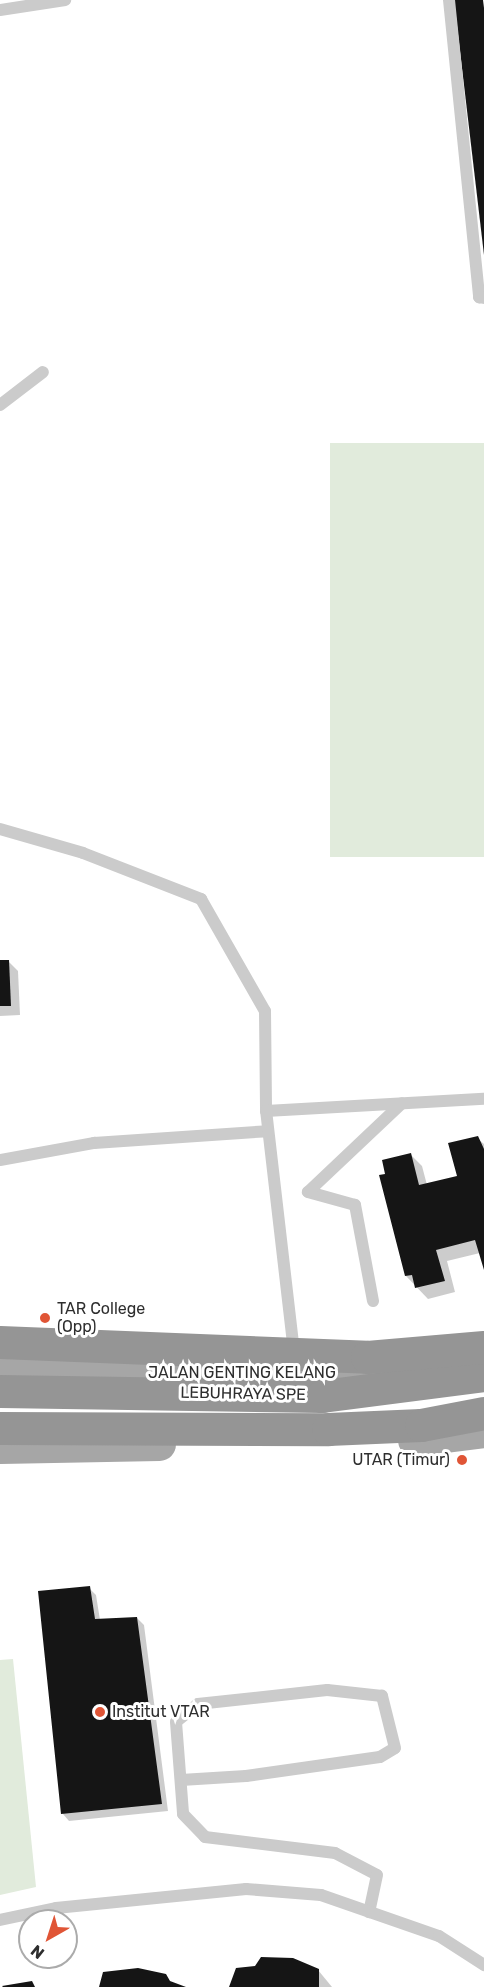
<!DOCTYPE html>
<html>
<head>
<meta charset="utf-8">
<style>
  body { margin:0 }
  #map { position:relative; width:484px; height:1987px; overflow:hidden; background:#fff; font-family:Rubik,sans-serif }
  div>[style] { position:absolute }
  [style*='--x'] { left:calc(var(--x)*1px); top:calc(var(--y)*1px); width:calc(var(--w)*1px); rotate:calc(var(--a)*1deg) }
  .green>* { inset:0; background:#e1ebdc; transform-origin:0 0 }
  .shadow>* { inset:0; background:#0003 }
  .building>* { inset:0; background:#151515 }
  .lane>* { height:12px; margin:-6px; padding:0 6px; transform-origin:6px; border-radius:6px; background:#cbcbcb }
  .primary>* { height:33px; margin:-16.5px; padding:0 16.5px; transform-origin:16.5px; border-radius:16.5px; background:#a6a6a6 }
  .highway>* { height:33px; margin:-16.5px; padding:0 16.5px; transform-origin:16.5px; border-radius:16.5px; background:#959595 }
  .highway-bridge>* { height:33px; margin:-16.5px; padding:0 16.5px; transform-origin:16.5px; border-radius:16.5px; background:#959595 }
  .dots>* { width:16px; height:16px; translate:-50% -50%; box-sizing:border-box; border:3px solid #fff; border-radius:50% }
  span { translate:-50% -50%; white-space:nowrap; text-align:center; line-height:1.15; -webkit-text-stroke:6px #fff; paint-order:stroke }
  .poi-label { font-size:16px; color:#2e2e2e }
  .left { translate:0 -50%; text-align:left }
  .right { translate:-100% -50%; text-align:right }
  .street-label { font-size:16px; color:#2e2e2e }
  .north { position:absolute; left:18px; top:1909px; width:60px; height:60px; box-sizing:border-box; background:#fff; border:2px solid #ababab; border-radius:50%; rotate:219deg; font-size:16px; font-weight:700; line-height:24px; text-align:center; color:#2e2e2e }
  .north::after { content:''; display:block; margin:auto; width:21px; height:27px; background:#e05536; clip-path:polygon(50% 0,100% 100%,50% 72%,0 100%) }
</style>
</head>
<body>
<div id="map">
  <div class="green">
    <i style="left:484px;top:443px;width:414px;height:154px;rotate:90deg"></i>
    <i style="clip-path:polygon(13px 1659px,36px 1887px,0 1895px,0 1660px)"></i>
  </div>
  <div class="shadow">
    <i style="clip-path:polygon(8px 961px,18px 971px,20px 1015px,0 1016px,0 962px)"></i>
    <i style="clip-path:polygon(477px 1138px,484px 1144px,484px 1267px,480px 1253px,447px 1261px,455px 1292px,428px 1299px,406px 1276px,387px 1175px,410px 1154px,422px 1166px,427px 1185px,459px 1177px)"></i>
    <i style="clip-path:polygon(89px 1588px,96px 1595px,100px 1620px,137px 1618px,144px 1625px,168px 1811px,69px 1821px,63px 1814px)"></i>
    <i style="clip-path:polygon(318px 1970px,332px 1987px,231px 1987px)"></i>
  </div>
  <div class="building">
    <i style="clip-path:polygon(454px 0,483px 0,484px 8px,484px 255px)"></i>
    <i style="clip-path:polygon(0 960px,9px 960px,11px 1006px,0 1006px)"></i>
    <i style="clip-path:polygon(478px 1136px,484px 1149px,484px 1270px,475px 1240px,436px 1250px,445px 1281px,415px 1288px,412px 1275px,405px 1276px,379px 1175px,385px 1174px,382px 1160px,411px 1153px,419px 1185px,457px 1176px,448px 1143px)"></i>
    <i style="clip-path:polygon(90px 1586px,95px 1619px,137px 1617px,162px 1804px,61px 1814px,38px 1591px)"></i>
    <i style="clip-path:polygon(261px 1957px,293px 1958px,319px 1969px,319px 1987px,229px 1987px,236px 1968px,255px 1966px)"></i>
    <i style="clip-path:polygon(138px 1968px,166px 1974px,170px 1981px,186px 1987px,99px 1987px,103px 1972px)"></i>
    <i style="clip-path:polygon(32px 1981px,35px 1987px,3px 1987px,2px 1986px)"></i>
  </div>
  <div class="lane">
    <i style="--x:449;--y:0;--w:299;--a:84.2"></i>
    <i style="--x:479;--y:297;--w:5;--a:11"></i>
    <i style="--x:0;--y:10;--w:66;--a:-8.7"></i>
    <i style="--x:0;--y:405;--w:54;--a:-37.5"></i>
    <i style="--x:0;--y:829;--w:86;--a:16.1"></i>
    <i style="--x:83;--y:853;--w:127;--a:21.3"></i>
    <i style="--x:201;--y:899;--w:129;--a:60.3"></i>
    <i style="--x:265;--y:1011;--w:100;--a:89.4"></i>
    <i style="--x:0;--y:1160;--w:96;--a:-10.3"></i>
    <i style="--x:94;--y:1143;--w:174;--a:-3.9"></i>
    <i style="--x:373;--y:1301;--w:98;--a:-100.6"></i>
    <i style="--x:355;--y:1205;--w:49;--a:-164.5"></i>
    <i style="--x:308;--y:1192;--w:129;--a:-43.4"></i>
    <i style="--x:294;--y:1352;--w:243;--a:-96.6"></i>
    <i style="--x:266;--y:1111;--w:218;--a:-3.2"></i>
    <i style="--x:181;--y:1780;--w:65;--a:-3.5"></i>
    <i style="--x:246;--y:1776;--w:135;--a:-8.1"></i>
    <i style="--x:380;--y:1757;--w:17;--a:-31"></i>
    <i style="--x:395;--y:1748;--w:54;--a:-104"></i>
    <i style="--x:382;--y:1696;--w:55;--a:-173.8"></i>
    <i style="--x:327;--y:1690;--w:130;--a:173.8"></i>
    <i style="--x:198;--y:1704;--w:28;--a:141"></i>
    <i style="--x:176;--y:1722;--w:92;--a:85.6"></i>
    <i style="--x:183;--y:1814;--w:32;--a:46"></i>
    <i style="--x:205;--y:1837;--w:131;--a:7"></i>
    <i style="--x:335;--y:1853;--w:47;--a:27.6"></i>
    <i style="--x:377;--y:1875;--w:38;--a:102"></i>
    <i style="--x:0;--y:1920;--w:57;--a:-12.1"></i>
    <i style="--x:56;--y:1908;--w:191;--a:-5.7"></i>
    <i style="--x:246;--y:1889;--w:75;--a:4.6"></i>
    <i style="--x:321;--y:1895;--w:125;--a:19.2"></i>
    <i style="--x:439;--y:1936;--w:54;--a:32.8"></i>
  </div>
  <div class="primary">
    <i style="--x:0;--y:1372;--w:406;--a:0"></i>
    <i style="--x:414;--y:1440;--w:71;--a:-7.3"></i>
    <i style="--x:0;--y:1447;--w:159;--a:-1.1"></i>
  </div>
  <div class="highway">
    <i style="--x:0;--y:1391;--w:322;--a:0.9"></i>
    <i style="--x:322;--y:1396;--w:163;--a:-7.4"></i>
    <i style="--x:0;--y:1428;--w:328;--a:0.2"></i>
    <i style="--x:328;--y:1429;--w:93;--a:-2.5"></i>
    <i style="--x:421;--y:1425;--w:64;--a:-10.8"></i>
  </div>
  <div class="highway-bridge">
    <i style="--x:0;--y:1342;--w:367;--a:2.3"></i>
    <i style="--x:367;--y:1357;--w:117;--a:-4.9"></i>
  </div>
  <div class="dots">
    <i style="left:45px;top:1318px;background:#e05536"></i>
    <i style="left:462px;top:1460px;background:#e05536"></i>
    <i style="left:100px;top:1712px;background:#e05536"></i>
  </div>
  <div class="poi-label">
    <span class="left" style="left:57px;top:1318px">TAR College<br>(Opp)</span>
    <span class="right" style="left:450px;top:1460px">UTAR (Timur)</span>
    <span class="left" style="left:112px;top:1712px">Institut VTAR</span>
  </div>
  <div class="street-label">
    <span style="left:242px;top:1373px">JALAN GENTING KELANG</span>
    <span style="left:243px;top:1394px;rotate:1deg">LEBUHRAYA SPE</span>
  </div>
  <div class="north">N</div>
</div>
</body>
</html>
